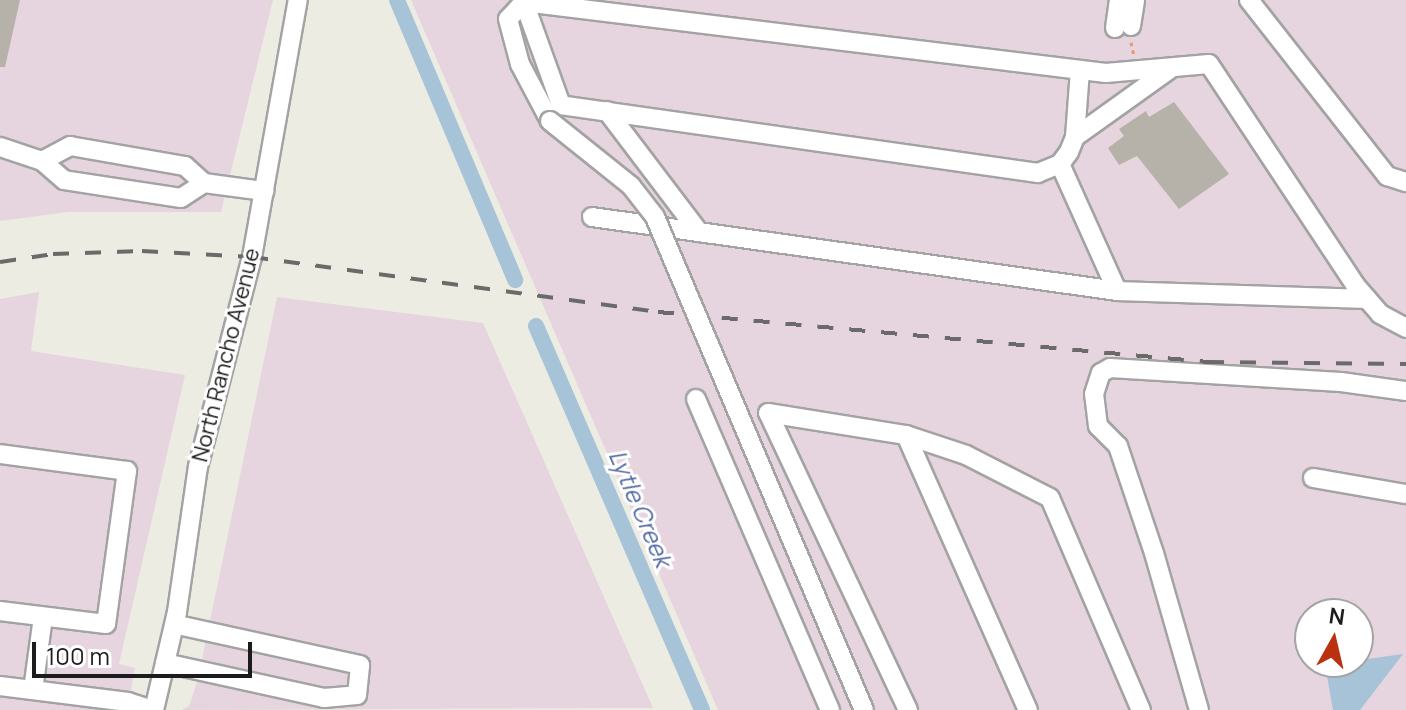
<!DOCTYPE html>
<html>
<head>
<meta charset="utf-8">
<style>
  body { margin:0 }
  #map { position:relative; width:1406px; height:710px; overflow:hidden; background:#edece3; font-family:Manrope,sans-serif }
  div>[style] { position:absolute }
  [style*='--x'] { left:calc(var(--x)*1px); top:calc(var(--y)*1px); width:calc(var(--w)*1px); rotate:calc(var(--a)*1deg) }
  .industrial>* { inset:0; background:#e6d5df }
  .water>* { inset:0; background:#a6c3d8 }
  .canal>* { height:16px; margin:-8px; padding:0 8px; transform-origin:8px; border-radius:8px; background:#a6c3d8 }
  .building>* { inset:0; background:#b6b2a9 }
  .path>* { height:3px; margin-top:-1.5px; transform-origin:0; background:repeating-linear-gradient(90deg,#ee9873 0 4px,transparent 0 8px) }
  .roads { filter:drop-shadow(2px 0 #a3a3a3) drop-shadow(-2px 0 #a3a3a3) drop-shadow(0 2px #a3a3a3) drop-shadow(0 -2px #a3a3a3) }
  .minor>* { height:18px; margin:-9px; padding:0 9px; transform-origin:9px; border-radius:9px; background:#fff }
  .rail>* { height:4px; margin-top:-2px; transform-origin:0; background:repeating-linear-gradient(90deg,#6a6a6a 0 16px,transparent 0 32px) }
  .bridges { filter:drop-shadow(2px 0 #a3a3a3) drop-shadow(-2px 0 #a3a3a3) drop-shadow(0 2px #a3a3a3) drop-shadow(0 -2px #a3a3a3) }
  .minor-bridge>* { height:18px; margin:-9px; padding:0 9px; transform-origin:9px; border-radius:9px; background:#fff }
  span { translate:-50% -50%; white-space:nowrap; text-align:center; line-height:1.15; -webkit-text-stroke:6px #fff; paint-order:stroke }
  .street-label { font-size:22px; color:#1c1c1c }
  .water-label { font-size:24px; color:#516aa4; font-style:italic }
  .north { position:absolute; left:1294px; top:598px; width:80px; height:80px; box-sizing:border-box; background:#fff; border:2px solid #a4a4a4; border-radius:50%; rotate:8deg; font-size:22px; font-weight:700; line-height:32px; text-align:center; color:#1c1c1c }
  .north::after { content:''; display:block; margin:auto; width:28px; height:36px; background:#ba310f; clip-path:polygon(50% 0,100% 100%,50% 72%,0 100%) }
  .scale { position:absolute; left:32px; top:642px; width:220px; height:36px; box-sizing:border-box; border:4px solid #1c1c1c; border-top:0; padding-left:10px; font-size:24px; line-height:28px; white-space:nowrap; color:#1c1c1c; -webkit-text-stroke:6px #fff; paint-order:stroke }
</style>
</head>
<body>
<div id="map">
  <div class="industrial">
    <i style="clip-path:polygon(0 0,273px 0,221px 212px,68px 212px,0 221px)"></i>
    <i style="clip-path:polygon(evenodd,411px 0,1406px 0,1406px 710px,718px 710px,411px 0,1310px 614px,1358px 614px,1358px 662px,1310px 662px,1310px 614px)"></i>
    <i style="clip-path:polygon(39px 292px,31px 351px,185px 375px,119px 664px,135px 668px,127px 710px,0 710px,0 299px)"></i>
    <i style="clip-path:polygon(277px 297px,483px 323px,653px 708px,182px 710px,189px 706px,198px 679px)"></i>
  </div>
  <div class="water">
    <i style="clip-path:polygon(1403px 654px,1360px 710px,1333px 710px,1325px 665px)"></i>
  </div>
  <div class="canal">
    <i style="--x:397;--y:0;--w:304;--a:67.1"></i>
    <i style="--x:536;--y:326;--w:418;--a:66.6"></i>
  </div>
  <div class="building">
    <i style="clip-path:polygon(0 0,20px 0,5px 67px,0 67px)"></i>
    <i style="clip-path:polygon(1174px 102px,1229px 174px,1179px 209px,1137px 156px,1119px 165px,1108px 148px,1124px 136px,1119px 129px,1146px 111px,1149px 117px)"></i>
  </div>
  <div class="path">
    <i style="--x:1131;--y:42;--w:14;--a:78"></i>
  </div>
  <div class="roads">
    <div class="minor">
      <i style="--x:1249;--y:0;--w:224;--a:51.9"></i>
      <i style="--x:1387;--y:176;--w:20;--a:18"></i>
      <i style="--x:524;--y:2;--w:23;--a:133"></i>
      <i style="--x:508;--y:19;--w:47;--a:75.1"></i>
      <i style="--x:520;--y:64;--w:64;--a:62.2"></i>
      <i style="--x:1131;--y:26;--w:26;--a:-81"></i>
      <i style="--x:1115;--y:28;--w:28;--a:-82"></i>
      <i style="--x:1080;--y:70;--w:67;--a:94.3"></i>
      <i style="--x:1075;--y:137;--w:16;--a:112"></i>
      <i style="--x:1069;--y:152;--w:15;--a:127"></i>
      <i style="--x:1060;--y:164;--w:24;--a:158"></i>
      <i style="--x:1038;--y:173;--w:482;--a:-171.9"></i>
      <i style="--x:561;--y:105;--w:109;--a:-109.8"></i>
      <i style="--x:524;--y:2;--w:586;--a:6.96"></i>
      <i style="--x:1106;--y:73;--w:103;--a:-5"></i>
      <i style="--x:1209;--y:64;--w:265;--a:56.5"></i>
      <i style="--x:1355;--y:285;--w:38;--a:49"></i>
      <i style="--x:1380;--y:314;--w:30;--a:28"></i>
      <i style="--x:607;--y:111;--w:152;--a:52.8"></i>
      <i style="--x:1075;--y:137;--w:117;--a:-35.6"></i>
      <i style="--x:0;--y:147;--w:44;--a:18.4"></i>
      <i style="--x:1060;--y:164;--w:139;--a:65.8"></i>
      <i style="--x:204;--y:183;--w:27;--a:147"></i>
      <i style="--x:181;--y:198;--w:118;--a:-171.3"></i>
      <i style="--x:64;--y:180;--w:29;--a:-139"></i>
      <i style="--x:42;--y:161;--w:32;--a:-28"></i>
      <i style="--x:70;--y:146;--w:117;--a:9.9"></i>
      <i style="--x:185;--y:166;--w:25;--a:42"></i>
      <i style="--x:204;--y:183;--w:61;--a:7.6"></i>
      <i style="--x:592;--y:217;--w:530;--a:8.02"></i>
      <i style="--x:1117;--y:291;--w:250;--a:1.8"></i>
      <i style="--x:696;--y:399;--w:339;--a:66.7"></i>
      <i style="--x:906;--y:435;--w:63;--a:18.4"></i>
      <i style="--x:966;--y:455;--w:94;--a:27.1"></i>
      <i style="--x:1050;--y:498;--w:231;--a:66.8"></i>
      <i style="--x:0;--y:454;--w:128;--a:7.6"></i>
      <i style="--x:127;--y:471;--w:154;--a:97.8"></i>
      <i style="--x:106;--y:624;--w:107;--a:-173"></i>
      <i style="--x:1313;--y:478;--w:94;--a:9.8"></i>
      <i style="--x:165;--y:663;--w:163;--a:12.4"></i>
      <i style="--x:324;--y:698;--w:33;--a:-5"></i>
      <i style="--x:357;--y:695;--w:30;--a:-84"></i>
      <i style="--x:360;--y:665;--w:190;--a:-167.6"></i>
      <i style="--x:0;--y:686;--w:129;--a:7.1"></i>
      <i style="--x:128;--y:702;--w:25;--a:18"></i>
      <i style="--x:33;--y:690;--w:74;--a:-82.2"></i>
      <i style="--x:154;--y:710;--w:101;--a:-76.8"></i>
      <i style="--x:177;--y:612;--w:147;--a:-81.8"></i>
      <i style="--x:198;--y:467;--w:217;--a:-75.6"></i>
      <i style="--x:252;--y:257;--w:261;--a:-79.9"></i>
      <i style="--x:908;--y:710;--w:328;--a:-115.2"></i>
      <i style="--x:768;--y:413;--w:140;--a:9.1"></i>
      <i style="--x:906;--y:435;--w:301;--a:66.1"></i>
      <i style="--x:1199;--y:710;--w:163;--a:-106"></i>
      <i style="--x:1154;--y:553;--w:113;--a:-108.6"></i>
      <i style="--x:1118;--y:446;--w:28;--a:-135"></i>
      <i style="--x:1098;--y:426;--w:32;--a:-97"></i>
      <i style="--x:1094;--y:394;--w:22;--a:-72"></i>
      <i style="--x:1101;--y:373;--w:10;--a:-29"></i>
      <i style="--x:1110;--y:368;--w:231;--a:3.5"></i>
      <i style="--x:1341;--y:382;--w:66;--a:7.9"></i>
    </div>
  </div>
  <div class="rail">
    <i style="--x:0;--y:262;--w:54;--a:-8.6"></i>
    <i style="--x:53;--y:254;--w:89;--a:-1.9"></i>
    <i style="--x:142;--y:251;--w:110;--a:3.1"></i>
    <i style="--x:252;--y:257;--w:410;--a:7.7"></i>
    <i style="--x:658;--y:312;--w:552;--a:5.19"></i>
    <i style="--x:1208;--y:362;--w:198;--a:0.6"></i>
  </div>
  <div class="bridges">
    <div class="minor-bridge">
      <i style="--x:550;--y:121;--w:104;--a:38.7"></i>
      <i style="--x:631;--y:186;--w:39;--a:52"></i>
      <i style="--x:655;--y:217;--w:535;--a:67.03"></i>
    </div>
  </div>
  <div class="street-label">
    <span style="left:226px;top:355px;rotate:-76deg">North Rancho Avenue</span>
  </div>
  <div class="water-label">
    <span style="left:641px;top:508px;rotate:67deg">Lytle Creek</span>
  </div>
  <div class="north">N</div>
  <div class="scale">100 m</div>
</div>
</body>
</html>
